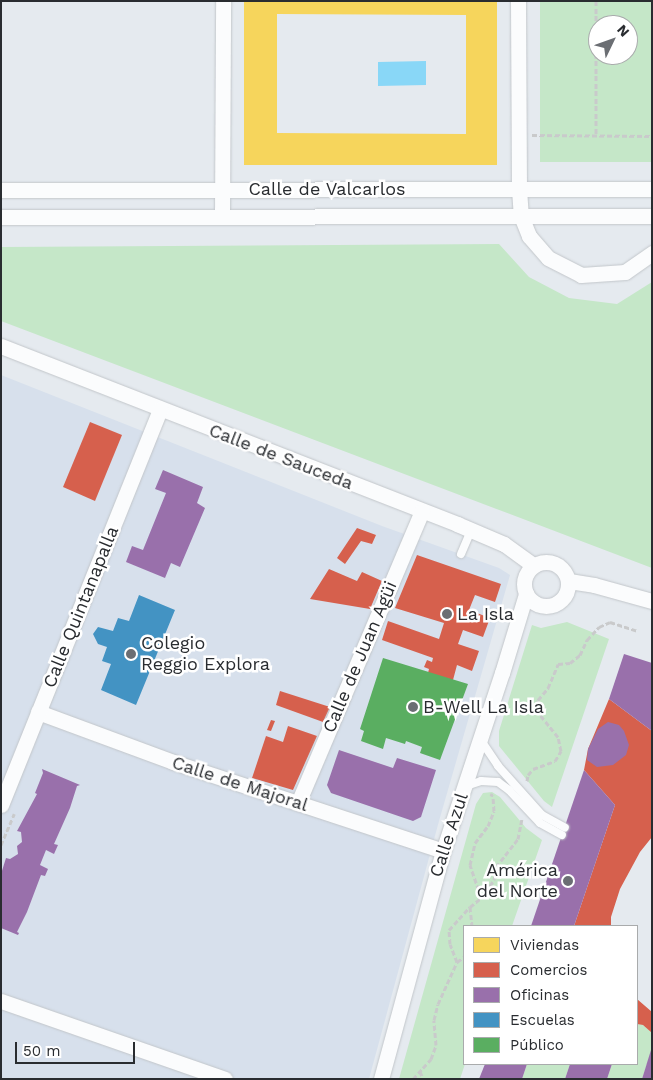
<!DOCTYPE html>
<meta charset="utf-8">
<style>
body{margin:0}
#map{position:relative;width:653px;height:1080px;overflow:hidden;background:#e5eaef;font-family:"Work Sans",sans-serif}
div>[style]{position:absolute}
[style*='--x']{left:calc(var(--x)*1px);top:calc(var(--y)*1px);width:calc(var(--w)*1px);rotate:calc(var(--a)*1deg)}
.built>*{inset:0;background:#d7e0ec}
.green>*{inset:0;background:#c5e7c8}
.water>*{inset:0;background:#89d7f7}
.homes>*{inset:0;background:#f6d55c}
.shops>*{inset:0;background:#d6604d}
.offices>*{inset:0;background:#9970ab}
.schools>*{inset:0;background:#4393c3}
.public>*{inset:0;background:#5aae61}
.path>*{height:3px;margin-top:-1.5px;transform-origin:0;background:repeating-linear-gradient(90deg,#c9cacb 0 5px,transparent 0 7.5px)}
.roads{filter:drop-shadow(0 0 1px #c2c6ca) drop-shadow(0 0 1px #c2c6ca)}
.lane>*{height:8px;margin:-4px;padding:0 4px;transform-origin:4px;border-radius:4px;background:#fbfcfd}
.street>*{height:15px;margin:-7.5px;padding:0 7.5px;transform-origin:7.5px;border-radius:7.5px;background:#fbfcfd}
.street>.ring{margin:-7.5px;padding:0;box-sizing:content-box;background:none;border:15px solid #fbfcfd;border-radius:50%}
.dots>*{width:14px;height:14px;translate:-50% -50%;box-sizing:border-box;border:2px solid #fff;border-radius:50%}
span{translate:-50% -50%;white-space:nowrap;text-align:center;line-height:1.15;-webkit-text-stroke:5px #fff;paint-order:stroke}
.street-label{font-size:18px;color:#292c30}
.poi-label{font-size:18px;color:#292c30}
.left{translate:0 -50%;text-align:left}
.right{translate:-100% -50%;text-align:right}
.frame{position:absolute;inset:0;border:2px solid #292c30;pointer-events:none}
.legend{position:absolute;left:463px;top:925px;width:175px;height:140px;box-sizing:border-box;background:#fff;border:1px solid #a9abac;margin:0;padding:6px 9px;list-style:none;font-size:15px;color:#292c30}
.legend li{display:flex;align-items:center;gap:10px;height:25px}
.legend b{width:25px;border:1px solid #a9abac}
.north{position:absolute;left:588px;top:15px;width:50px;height:50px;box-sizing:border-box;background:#fff;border:1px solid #a9abac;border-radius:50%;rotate:48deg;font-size:14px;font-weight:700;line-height:20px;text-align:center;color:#292c30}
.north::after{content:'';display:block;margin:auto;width:18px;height:22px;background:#6b6e73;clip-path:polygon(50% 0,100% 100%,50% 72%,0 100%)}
.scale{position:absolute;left:15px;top:1042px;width:120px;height:22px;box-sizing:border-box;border:2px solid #292c30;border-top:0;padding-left:6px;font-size:15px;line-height:18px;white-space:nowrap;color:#292c30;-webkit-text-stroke:4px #fff;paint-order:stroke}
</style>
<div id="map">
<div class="built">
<div style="clip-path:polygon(1px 375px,382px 526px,499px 568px,510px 575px,439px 821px,369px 1079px,1px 1079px)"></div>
</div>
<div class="green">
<div style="clip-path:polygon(evenodd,540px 1px,652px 1px,652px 162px,540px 162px,540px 1px,598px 25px,628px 25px,628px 55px,598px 55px,598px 25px)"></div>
<div style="clip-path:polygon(499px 244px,529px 277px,569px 298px,617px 304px,652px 282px,652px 568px,1px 321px,1px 247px)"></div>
<div style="clip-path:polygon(567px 622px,609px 639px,552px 807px,544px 801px,499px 746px,499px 731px,532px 625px,541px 628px)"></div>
<div style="clip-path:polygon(492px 792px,500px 797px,526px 828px,542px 840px,512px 926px,464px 926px,465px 1064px,460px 1079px,399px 1079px,476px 804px,483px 793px)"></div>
<div style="clip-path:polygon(637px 1024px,643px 1025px,652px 1033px,652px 1049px,642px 1079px,607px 1079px,612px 1064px,637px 1064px)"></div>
<div style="clip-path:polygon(527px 1064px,570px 1064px,565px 1079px,522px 1079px)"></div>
</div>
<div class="water">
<div style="clip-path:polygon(426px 61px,426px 85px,378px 86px,378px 62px)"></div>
</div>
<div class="homes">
<div style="clip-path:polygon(evenodd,244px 1px,497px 1px,497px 165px,244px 165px,244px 1px,277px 14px,466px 15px,466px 134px,277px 133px,277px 14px)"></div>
</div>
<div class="shops">
<div style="clip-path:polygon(90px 422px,122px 435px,95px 501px,63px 487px)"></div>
<div style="clip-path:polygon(357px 528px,376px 535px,372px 544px,361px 541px,345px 564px,337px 558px)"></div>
<div style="clip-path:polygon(417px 555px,501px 584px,495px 602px,475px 595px,469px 610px,490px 618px,483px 637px,463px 630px,458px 644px,479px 651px,472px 671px,457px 665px,453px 680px,428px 673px,429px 669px,424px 667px,427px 660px,432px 662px,433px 658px,382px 640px,388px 621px,439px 639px,444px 623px,395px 608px)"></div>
<div style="clip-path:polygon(329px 569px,357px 581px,362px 572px,382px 581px,370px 609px,310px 599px)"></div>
<div style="clip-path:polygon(280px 691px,330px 707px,323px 722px,276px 705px)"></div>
<div style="clip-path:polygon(609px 699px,652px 731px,652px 837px,640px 852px,620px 889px,611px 917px,611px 926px,574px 926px,615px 805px,584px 770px,588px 749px)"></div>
<div style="clip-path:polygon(271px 720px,275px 721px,271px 731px,267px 730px)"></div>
<div style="clip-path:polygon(288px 726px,317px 736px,293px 790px,252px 778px,266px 736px,283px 742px)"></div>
<div style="clip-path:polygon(637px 999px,652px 1012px,652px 1033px,643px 1025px,637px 1024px)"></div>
</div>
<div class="offices">
<div style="clip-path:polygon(163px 470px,203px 487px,197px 503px,205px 508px,180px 567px,171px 563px,165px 578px,126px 562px,132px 546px,143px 550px,166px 493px,155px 489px)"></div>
<div style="clip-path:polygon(624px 654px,652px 663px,652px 731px,609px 699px)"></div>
<div style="clip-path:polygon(608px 722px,619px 725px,624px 731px,629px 745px,626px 755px,613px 765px,597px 767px,587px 760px,588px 749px,598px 729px)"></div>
<div style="clip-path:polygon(339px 750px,393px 768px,397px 758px,436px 770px,421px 817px,413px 821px,331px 793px,327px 785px)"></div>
<div style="clip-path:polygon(42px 769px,80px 785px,77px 786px,70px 808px,54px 844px,58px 845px,54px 854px,46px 850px,40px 865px,48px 869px,45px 876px,41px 875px,27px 912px,17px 932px,19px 933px,18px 935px,1px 928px,1px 874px,6px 858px,10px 859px,18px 854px,17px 846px,22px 842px,21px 832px,17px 831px,37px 794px,35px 793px,43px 773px)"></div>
<div style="clip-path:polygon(584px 770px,615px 805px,574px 926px,531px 926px)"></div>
<div style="clip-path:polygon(651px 1050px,652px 1079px,642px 1079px)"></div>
<div style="clip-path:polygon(485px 1064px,527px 1064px,522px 1079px,479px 1079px)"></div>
<div style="clip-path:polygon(570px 1064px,612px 1064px,607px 1079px,565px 1079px)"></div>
</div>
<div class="schools">
<div style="clip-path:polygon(139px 595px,175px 610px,136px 705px,101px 690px,111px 664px,102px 661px,107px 647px,98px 644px,93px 634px,98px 627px,113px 631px,118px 618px,129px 621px)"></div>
</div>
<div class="public">
<div style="clip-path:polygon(383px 658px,468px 684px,440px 760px,420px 753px,422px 747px,406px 741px,405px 744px,386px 738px,383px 749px,361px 741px,364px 731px,360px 729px)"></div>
</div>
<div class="path">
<div style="--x:596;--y:1;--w:134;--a:90"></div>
<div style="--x:532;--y:135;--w:120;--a:0.5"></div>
<div style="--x:527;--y:781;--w:6;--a:-81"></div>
<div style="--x:528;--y:775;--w:8;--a:-50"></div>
<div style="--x:533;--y:769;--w:23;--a:-20"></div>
<div style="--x:555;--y:761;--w:12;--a:-59"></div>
<div style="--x:561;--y:751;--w:14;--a:-102"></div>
<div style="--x:558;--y:737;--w:35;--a:-129"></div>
<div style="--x:536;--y:710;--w:10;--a:-79"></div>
<div style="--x:538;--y:700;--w:16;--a:-50"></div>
<div style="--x:548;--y:688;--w:26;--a:-67"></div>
<div style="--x:558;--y:664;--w:12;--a:-5"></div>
<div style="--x:570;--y:663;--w:13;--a:-39"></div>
<div style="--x:580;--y:655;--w:17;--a:-65"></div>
<div style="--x:587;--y:640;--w:18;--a:-47"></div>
<div style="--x:599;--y:627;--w:12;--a:-24"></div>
<div style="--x:610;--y:622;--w:28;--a:18"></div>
<div style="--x:1;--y:845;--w:34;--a:-67"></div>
<div style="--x:481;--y:897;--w:34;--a:-109"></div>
<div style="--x:470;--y:865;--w:23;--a:-77"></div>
<div style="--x:475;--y:843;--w:21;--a:-53"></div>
<div style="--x:488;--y:826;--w:16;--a:-68"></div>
<div style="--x:494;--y:811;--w:16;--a:-94"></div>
<div style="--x:493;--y:795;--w:3;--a:-162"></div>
<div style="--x:470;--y:907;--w:19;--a:84"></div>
<div style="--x:457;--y:962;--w:9;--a:-36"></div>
<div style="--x:420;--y:1071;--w:9;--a:69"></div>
<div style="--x:413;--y:1079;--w:27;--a:-48"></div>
<div style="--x:431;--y:1059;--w:15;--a:-70"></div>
<div style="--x:436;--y:1045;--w:25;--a:-95"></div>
<div style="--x:434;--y:1020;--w:16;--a:-76"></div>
<div style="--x:438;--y:1004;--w:46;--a:-65.7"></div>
<div style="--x:457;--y:962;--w:19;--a:-111"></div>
<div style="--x:450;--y:944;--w:14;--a:-94"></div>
<div style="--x:449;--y:930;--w:31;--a:-48"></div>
<div style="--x:470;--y:907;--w:14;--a:-39"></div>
<div style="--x:481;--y:898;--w:22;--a:-54"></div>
<div style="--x:494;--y:880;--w:13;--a:-81"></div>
<div style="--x:496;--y:867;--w:36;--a:-52"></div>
<div style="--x:518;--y:839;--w:20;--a:-79"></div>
</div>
<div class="roads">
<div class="lane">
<div style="--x:461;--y:554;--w:26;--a:-67"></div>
<div style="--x:480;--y:739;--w:32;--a:56"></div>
<div style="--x:498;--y:766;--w:66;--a:48.1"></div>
<div style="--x:542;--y:815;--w:26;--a:29"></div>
<div style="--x:466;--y:786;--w:16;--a:-18"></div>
<div style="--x:481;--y:781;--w:17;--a:3"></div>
<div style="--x:498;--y:782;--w:14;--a:36"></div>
<div style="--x:509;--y:790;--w:45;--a:46.8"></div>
<div style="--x:540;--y:823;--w:25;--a:29"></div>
</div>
<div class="street">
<div style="--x:518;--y:1;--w:188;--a:89.7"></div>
<div style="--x:519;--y:189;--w:27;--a:86"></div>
<div style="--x:521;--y:216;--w:22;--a:68"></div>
<div style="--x:529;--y:236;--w:29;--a:49"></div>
<div style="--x:548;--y:258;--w:37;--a:27"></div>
<div style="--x:581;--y:275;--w:44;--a:-3.9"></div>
<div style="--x:625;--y:272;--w:33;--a:-35"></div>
<div style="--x:1;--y:190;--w:651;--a:-0.09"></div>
<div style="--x:222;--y:216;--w:215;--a:-89.7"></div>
<div style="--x:1;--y:217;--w:651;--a:-0.09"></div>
<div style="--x:1;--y:346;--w:490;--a:21.3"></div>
<div style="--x:457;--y:524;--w:51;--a:23.1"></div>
<div style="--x:504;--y:544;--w:36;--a:36"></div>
<div class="ring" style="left:524px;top:562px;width:29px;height:29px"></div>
<div style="--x:569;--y:581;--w:25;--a:9"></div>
<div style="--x:594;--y:585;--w:60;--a:15.4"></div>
<div style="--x:38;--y:712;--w:144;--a:20.3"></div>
<div style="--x:173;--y:762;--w:284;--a:18.2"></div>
<div style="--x:298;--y:803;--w:317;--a:-67"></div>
<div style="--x:1;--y:805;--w:427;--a:-68.1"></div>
<div style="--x:1;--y:1001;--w:237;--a:19.2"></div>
<div style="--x:381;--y:1079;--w:236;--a:-74.8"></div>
<div style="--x:443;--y:851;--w:188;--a:-71.7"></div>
<div style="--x:502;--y:673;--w:83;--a:-73.1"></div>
</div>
</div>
<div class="dots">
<div style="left:447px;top:614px;background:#6b6e73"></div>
<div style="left:131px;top:654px;background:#6b6e73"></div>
<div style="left:413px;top:707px;background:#6b6e73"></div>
<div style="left:568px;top:881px;background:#6b6e73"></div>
</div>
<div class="street-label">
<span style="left:327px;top:189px">Calle de Valcarlos</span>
<span style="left:281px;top:457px;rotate:21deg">Calle de Sauceda</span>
<span style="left:81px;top:607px;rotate:-68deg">Calle Quintanapalla</span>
<span style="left:360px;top:657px;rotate:-67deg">Calle de Juan Agüi</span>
<span style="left:240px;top:784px;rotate:18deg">Calle de Majoral</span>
<span style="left:449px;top:835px;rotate:-72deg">Calle Azul</span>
</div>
<div class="poi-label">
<span class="left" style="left:457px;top:614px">La Isla</span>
<span class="left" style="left:141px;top:654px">Colegio<br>Reggio Explora</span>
<span class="left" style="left:423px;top:707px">B-Well La Isla</span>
<span class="right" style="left:558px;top:881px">América<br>del Norte</span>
</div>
<div class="frame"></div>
<ul class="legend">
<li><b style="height:14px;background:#f6d55c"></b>Viviendas</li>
<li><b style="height:14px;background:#d6604d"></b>Comercios</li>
<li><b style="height:14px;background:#9970ab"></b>Oficinas</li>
<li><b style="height:14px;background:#4393c3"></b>Escuelas</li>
<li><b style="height:14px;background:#5aae61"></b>Público</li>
</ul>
<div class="north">N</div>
<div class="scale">50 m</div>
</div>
